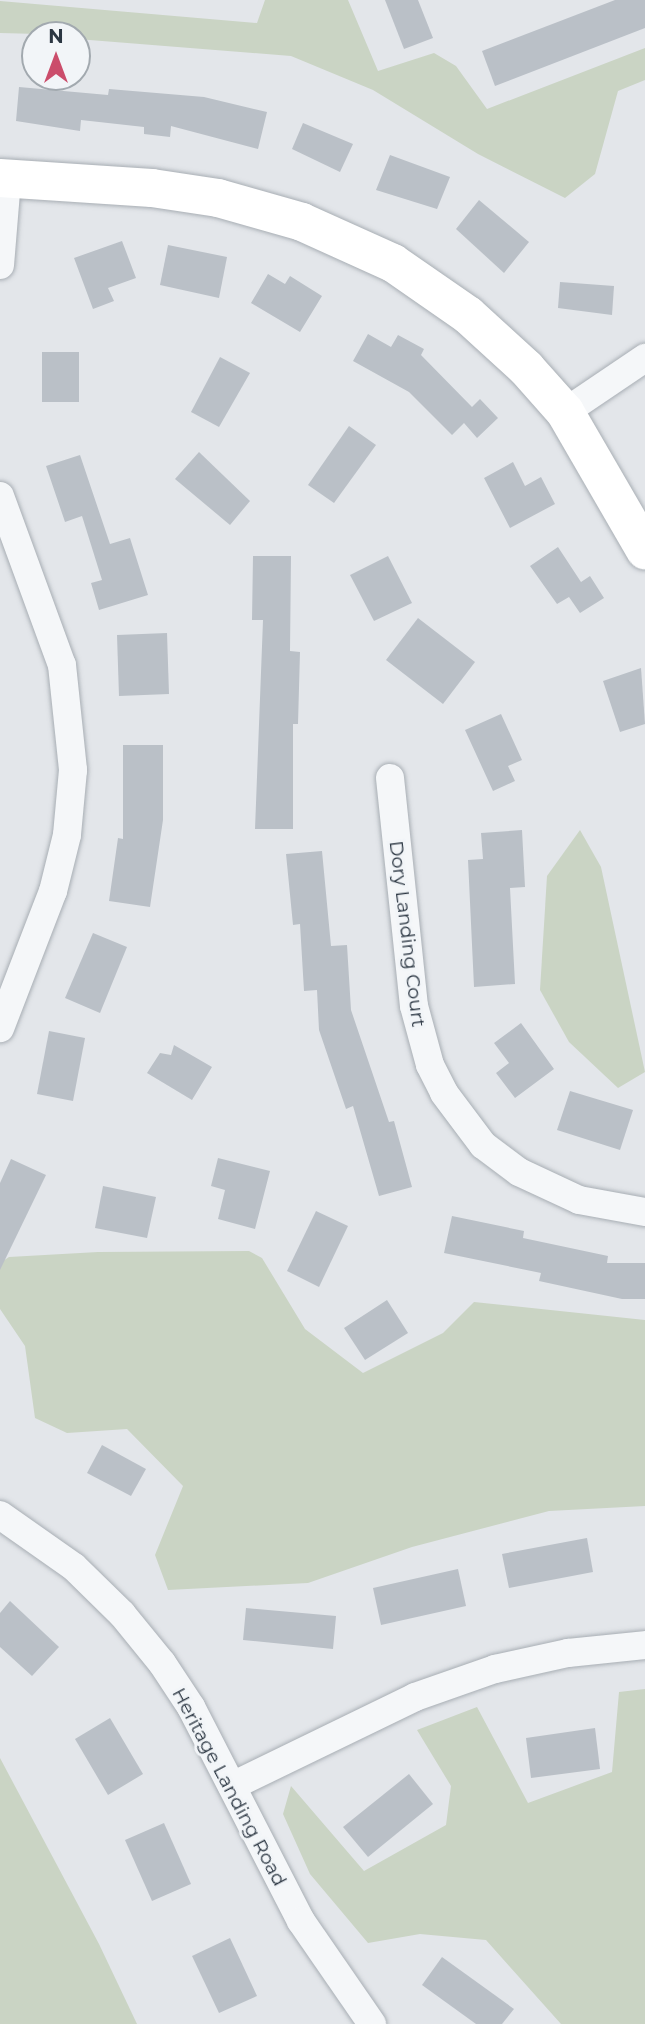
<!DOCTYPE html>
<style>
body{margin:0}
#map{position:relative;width:645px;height:2024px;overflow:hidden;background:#e3e6ea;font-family:Montserrat,sans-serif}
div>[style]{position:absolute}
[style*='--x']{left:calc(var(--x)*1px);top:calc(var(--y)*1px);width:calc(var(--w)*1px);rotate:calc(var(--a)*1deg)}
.green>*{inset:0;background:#cad4c4}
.building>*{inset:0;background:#bac0c7}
.roads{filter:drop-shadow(0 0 2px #a8aeb4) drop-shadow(0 0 2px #a8aeb4)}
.street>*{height:28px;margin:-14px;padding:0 14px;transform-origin:14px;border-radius:14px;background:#f5f7f9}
.secondary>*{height:38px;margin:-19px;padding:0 19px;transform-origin:19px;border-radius:19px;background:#fff}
span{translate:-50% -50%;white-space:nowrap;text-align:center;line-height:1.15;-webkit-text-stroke:6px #f2f5f8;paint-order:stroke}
.street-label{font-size:19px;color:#2b3642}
.north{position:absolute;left:21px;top:21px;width:70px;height:70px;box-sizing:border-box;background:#f2f5f8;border:2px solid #a2a9af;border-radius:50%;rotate:0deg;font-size:19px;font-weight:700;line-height:28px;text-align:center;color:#2b3642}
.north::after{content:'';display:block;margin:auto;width:24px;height:32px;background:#cb4d6b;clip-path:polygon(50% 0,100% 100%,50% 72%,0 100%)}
</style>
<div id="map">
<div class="green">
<div style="clip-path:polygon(265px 0,348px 0,378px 71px,434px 53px,456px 66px,487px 109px,645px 48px,645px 80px,618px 91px,595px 174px,565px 198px,478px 154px,373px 90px,291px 56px,77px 39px,77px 35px,0 33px,0 1px,257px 23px)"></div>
<div style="clip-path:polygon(580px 830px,601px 867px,645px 1072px,618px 1088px,569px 1042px,540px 990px,547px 876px)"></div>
<div style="clip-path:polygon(249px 1251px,262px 1258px,305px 1329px,363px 1373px,443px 1333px,474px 1302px,645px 1320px,645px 1506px,549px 1511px,412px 1547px,308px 1583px,168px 1590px,155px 1555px,183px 1486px,127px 1429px,67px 1433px,35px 1418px,25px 1346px,0 1309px,0 1263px,9px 1257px,98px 1252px)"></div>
<div style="clip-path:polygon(645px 1689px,645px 2024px,561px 2024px,486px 1940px,420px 1934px,368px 1943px,310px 1874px,283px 1814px,291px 1786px,364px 1871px,446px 1825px,451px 1786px,417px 1730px,477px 1707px,528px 1803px,612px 1772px,619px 1692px)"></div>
<div style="clip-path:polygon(0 1758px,99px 1944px,137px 2024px,0 2024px)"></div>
</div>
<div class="building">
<div style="clip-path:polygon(385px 0,418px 0,433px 38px,404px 49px)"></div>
<div style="clip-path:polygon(615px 0,645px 0,645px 28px,495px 86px,482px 51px)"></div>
<div style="clip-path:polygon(19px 87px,108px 95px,109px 89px,204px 97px,267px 112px,258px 149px,171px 126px,170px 137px,144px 134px,144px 127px,81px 120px,80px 131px,16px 121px)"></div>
<div style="clip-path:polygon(303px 123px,353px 144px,340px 172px,292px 149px)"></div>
<div style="clip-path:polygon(390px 155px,450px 177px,437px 209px,376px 190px)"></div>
<div style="clip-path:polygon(479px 200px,529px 242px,504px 273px,456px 229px)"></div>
<div style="clip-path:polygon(122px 241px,136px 278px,108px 288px,114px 301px,93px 309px,74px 258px)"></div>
<div style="clip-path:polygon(168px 245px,227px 257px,219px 298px,160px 285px)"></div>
<div style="clip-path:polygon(268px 274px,285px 284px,290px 276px,322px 296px,300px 332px,251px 303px)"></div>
<div style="clip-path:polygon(560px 282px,614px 286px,612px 315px,558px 308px)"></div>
<div style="clip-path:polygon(368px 334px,391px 347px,398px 335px,424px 349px,421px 355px,472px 407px,480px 399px,498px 418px,477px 438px,464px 423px,452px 435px,409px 392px,353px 361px)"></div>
<div style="clip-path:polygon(42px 352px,79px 352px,79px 402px,42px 402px)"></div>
<div style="clip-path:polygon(220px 357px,250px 373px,219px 427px,191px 412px)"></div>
<div style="clip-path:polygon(349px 426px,376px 445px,334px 503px,308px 485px)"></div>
<div style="clip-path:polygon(199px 452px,250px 501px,230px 525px,175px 479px)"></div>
<div style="clip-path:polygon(80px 455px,110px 544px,130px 538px,148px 595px,99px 610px,91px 583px,102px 580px,82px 516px,65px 522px,46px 466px)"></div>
<div style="clip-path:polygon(513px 462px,525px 486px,541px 477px,555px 504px,510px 528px,484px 478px)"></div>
<div style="clip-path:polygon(558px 547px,581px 582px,590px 576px,604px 598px,580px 613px,569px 597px,557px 604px,530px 566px)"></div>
<div style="clip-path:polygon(253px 556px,291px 556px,290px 651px,300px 652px,298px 724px,293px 724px,293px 829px,255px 829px,263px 620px,252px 620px)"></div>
<div style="clip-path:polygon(388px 556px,412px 603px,374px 621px,350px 575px)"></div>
<div style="clip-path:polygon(418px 618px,475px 662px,443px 704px,386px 660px)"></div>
<div style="clip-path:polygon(167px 633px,169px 694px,119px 696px,117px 635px)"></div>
<div style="clip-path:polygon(641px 668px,645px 724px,620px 732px,603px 681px)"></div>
<div style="clip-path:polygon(501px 714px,522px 760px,508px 766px,515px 781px,493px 791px,465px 730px)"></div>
<div style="clip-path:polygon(123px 745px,163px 745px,163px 820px,150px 907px,109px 901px,118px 838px,123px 839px)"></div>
<div style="clip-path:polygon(522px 830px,525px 887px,510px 888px,515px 984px,474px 987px,468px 860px,483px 859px,481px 833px)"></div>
<div style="clip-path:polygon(322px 851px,331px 946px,347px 945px,351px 1010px,389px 1122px,394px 1121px,412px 1187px,379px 1196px,353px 1106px,346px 1109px,319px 1030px,317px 990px,304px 991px,300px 924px,293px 925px,286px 854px)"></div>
<div style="clip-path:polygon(93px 933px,127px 947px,100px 1013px,65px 998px)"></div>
<div style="clip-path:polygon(521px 1023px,554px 1069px,515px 1098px,496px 1073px,509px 1063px,494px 1043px)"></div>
<div style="clip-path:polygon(49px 1031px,85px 1038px,73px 1101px,37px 1094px)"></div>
<div style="clip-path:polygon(174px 1045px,212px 1067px,192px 1100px,147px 1073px,160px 1053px,171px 1055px)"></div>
<div style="clip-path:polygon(570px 1091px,633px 1110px,620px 1150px,557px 1130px)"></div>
<div style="clip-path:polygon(218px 1158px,270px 1171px,255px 1229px,218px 1219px,225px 1190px,211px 1186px)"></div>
<div style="clip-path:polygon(11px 1159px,46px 1175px,0 1270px,0 1183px)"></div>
<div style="clip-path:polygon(103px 1186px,156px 1197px,147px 1238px,95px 1228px)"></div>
<div style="clip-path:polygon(316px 1211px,348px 1226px,319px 1287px,287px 1271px)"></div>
<div style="clip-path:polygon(452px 1216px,524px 1231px,523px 1238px,608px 1256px,607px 1263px,645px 1263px,645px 1299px,622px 1299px,539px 1281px,541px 1273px,444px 1253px)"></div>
<div style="clip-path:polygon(387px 1300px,408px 1333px,365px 1360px,344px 1328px)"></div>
<div style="clip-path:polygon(102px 1445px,146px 1469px,131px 1496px,87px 1473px)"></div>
<div style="clip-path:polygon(587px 1538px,593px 1572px,509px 1588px,502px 1554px)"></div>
<div style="clip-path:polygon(458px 1569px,466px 1606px,381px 1625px,373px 1588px)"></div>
<div style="clip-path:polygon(10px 1601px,59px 1647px,32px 1676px,0 1647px,0 1613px)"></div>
<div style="clip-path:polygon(246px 1608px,336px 1616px,333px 1649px,243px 1640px)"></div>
<div style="clip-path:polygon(110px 1718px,143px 1774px,108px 1795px,75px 1739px)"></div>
<div style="clip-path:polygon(595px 1728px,600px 1769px,531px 1778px,526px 1738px)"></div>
<div style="clip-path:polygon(409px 1774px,433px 1804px,368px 1857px,343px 1827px)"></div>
<div style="clip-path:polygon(164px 1823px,191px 1884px,152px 1901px,125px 1840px)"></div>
<div style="clip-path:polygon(230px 1938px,257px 1996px,219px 2013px,192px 1956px)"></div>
<div style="clip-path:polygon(442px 1957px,514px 2009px,502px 2024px,476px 2024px,422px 1985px)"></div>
</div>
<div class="roads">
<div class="street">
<div style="--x:0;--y:265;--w:86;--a:-85.3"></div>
<div style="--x:565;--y:412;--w:97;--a:-34"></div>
<div style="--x:0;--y:496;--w:180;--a:69.9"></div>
<div style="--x:62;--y:665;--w:106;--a:84"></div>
<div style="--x:73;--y:770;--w:65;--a:95.3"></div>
<div style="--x:67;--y:835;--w:58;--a:104"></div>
<div style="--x:53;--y:891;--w:147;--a:111.1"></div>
<div style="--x:390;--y:778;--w:229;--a:84"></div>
<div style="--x:414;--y:1006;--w:61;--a:74.8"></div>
<div style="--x:430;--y:1065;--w:31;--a:63"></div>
<div style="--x:444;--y:1093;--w:65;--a:53.1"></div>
<div style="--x:483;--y:1145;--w:45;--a:36.9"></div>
<div style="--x:519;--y:1172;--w:66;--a:25"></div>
<div style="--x:579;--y:1200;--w:67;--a:10.3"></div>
<div style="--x:0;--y:1515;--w:90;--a:35.1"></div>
<div style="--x:74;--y:1567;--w:67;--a:44.4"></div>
<div style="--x:122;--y:1614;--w:63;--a:50.8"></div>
<div style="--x:162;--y:1663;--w:53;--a:56.6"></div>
<div style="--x:191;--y:1707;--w:241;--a:62.8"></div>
<div style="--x:301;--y:1921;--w:125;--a:55.4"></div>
<div style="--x:232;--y:1786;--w:203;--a:-25.9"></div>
<div style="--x:415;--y:1697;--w:85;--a:-19.3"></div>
<div style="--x:495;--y:1669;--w:75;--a:-12.4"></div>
<div style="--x:568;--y:1653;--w:77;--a:-5.9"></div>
</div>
<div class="secondary">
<div style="--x:0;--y:178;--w:152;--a:3.8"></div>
<div style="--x:152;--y:188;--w:67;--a:8.6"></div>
<div style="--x:218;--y:198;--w:87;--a:15.9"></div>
<div style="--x:302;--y:222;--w:100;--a:24.3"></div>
<div style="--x:393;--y:263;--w:91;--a:34.7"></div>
<div style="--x:468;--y:315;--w:79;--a:42.4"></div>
<div style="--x:526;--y:368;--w:59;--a:48.4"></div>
<div style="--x:565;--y:412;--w:160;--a:59.9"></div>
</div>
</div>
<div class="street-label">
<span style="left:407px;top:934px;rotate:83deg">Dory Landing Court</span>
<span style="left:229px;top:1787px;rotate:62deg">Heritage Landing Road</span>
</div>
<div class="north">N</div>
</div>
